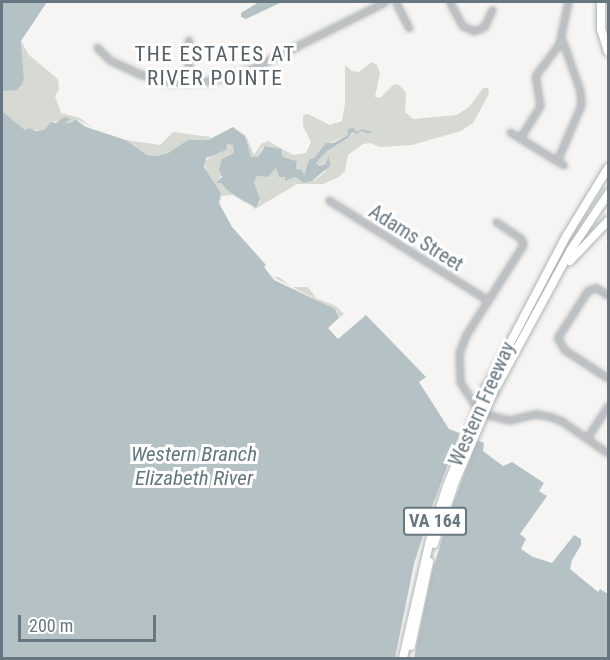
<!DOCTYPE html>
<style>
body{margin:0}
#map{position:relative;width:610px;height:660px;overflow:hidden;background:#f6f5f3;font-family:"Roboto Condensed",sans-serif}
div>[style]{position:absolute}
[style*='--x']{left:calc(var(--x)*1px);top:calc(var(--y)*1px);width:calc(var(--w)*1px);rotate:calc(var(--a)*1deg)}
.green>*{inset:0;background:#d6dad2}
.water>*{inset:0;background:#b5c2c5}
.pier>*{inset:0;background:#f6f5f3}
.roads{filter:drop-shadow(0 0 2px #b0b4b7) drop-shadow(0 0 2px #b0b4b7)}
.minor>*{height:4.5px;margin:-2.25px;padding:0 2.25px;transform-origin:2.25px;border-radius:2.25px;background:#bdc1c4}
.motorway>*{height:8px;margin:-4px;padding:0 4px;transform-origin:4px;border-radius:4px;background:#fff}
.bridges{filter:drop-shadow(0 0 2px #b0b4b7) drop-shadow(0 0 2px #b0b4b7)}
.motorway-bridge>*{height:8px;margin:-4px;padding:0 4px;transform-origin:4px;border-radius:4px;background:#fff}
span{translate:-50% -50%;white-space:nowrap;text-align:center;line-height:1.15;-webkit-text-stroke:6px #fff;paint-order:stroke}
.shield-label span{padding:2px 4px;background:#fff;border:2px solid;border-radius:4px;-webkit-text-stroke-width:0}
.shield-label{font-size:18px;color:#677781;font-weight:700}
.street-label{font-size:20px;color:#677781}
.neighbourhood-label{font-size:21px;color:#556067;letter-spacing:1.5px}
.water-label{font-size:21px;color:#63787e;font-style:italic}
.frame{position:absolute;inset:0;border:3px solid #677781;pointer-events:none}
.scale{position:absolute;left:18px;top:615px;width:138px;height:27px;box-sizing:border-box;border:3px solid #677781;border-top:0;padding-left:8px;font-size:18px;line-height:21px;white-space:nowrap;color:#677781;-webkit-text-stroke:4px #fff;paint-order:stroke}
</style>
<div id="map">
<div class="green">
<div style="clip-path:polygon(21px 41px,29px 55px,58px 79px,59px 90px,55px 96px,61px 113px,80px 118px,93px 128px,76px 119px,74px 122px,64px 123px,71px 119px,51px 122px,44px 130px,25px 130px,2px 111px,2px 91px,20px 88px,24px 79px)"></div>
<div style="clip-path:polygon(372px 62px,377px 65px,380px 73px,375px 97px,380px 98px,393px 85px,398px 84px,406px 92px,405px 112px,413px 119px,457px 115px,470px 106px,483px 88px,488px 88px,489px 94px,473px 123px,461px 131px,412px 145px,380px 147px,370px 143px,363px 144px,348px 155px,345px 171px,339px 177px,323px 184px,297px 184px,255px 209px,233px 195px,222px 196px,220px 201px,221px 193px,207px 172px,204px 162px,227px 144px,233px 145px,234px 153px,217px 183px,221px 183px,228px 191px,236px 194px,253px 208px,260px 202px,254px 182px,257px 176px,268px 177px,276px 168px,279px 177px,295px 176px,304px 183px,315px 180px,325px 172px,327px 162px,319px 166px,316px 163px,327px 151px,348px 138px,352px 132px,354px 134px,362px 131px,368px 134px,372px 133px,362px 129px,356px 132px,348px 129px,348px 135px,327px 144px,322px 149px,309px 163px,304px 176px,296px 169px,297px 161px,283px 157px,282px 152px,269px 146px,262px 148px,258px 157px,251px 157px,245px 143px,246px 137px,238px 129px,246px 136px,254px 155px,261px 144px,268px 141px,293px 155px,306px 153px,311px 142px,303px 126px,303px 115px,308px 114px,330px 125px,342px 121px,345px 103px,345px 65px,352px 71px,359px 72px)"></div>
<div style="clip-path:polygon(173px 132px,211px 137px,208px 140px,190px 140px,168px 153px,156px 156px,147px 155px,126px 140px,160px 145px)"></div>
<div style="clip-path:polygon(273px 277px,279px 277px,292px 287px,308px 287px,316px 298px,336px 306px,344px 314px,339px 318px,336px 310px)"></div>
</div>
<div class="water">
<div style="clip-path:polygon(2px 2px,47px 2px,21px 41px,24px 79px,21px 86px,17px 90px,4px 91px,2px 91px)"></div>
<div style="clip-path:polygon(259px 2px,282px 2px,246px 19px,241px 17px,241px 13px)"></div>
<div style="clip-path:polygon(2px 111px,25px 130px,30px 128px,35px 131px,44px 130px,51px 122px,56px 123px,64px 117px,71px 119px,65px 123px,73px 122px,75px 119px,86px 127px,126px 140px,147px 155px,156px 156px,168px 153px,188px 140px,208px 140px,233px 127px,245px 136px,251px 157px,258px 157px,265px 146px,281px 149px,283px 157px,297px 161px,296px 169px,302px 170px,304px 176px,309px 160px,314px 158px,326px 143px,333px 143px,348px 135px,348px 129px,354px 128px,356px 132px,362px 129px,373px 132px,368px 134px,362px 131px,356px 134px,352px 132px,348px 138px,327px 151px,316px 163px,319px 166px,325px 164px,329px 156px,330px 166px,312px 181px,304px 183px,295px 177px,285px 181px,285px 177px,279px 177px,276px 168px,268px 177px,257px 176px,254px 182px,260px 199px,256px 208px,228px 191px,221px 183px,216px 183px,222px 177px,219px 169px,222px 159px,234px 153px,233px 145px,227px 144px,226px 150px,206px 158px,204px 167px,221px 193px,219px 203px,232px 227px,266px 265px,264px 267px,274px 280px,335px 309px,339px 318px,328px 328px,338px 339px,366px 315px,426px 377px,419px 382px,449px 429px,484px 443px,483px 451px,503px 466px,512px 462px,544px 483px,539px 491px,547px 496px,520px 534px,526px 539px,521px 549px,533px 557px,552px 563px,574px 535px,581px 539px,581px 545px,572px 560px,570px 569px,598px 592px,600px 589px,608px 594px,608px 658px,2px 658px)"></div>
</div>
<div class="pier">
<div style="clip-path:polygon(461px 430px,479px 436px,452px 507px,433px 569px,414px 658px,395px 658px,414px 564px,433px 504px)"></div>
</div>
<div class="roads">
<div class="minor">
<div style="--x:396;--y:2;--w:29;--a:63"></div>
<div style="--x:450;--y:2;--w:27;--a:62"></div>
<div style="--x:463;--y:26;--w:12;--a:24"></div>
<div style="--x:474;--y:31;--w:11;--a:-22"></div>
<div style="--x:484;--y:27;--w:19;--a:-65"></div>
<div style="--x:189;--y:40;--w:43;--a:90"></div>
<div style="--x:97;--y:47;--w:18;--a:45"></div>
<div style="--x:110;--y:60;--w:33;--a:25"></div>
<div style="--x:140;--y:74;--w:34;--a:14"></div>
<div style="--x:173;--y:82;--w:31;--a:0"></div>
<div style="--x:204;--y:82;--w:47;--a:-14.9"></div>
<div style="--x:249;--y:70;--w:152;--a:-26.6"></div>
<div style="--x:510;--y:132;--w:63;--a:31.4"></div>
<div style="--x:520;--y:138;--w:38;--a:-58"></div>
<div style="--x:540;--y:106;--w:30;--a:-99"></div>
<div style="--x:535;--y:76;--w:40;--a:-53"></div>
<div style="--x:559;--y:44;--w:43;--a:-77.9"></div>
<div style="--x:557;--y:161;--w:61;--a:-66.8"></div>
<div style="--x:581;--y:105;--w:14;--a:-94"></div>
<div style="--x:580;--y:91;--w:54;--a:-109.4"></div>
<div style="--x:329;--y:200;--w:188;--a:32.2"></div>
<div style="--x:608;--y:296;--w:14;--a:-146"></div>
<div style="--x:596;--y:288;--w:9;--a:159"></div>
<div style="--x:588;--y:291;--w:56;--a:122.6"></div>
<div style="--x:558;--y:338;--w:14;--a:60"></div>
<div style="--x:565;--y:350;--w:51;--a:33.1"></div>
<div style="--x:478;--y:410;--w:33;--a:-123"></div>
<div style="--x:460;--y:382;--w:29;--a:-92"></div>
<div style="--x:459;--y:353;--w:19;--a:-69"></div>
<div style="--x:466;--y:335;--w:107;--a:-57.7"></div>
<div style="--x:523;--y:245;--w:6;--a:-108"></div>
<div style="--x:521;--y:239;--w:30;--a:-146"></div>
<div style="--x:485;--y:414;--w:25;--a:14"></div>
<div style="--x:509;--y:420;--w:28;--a:-13"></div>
<div style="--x:536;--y:414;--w:13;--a:9"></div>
<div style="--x:549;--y:416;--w:14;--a:21"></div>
<div style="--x:562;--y:421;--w:56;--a:34.8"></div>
<div style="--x:587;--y:438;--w:38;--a:-57"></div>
</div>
<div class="motorway">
<div style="--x:601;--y:2;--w:27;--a:90"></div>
<div style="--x:601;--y:29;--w:24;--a:73"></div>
<div style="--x:570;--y:261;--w:55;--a:-46.5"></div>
<div style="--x:486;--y:389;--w:174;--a:-62.3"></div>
<div style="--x:567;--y:235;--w:79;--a:-58.5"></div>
<div style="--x:493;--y:393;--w:162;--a:-61.5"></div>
<div style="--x:570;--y:251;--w:69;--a:-56.3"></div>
</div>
</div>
<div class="bridges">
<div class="motorway-bridge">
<div style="--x:434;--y:544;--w:65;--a:-71.3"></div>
<div style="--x:455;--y:482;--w:97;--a:-66.9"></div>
<div style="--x:411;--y:646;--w:86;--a:-77.9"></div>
<div style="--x:403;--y:658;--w:130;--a:-77.1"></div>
<div style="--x:432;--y:531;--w:47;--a:-71.6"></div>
<div style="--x:447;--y:486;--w:105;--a:-68.1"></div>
</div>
</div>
<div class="shield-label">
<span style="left:435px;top:521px">VA 164</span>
</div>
<div class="street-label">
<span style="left:416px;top:238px;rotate:32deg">Adams Street</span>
<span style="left:482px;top:404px;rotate:-66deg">Western Freeway</span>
</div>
<div class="neighbourhood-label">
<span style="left:215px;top:66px">THE ESTATES AT<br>RIVER POINTE</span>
</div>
<div class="water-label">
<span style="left:194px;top:466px">Western Branch<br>Elizabeth River</span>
</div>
<div class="frame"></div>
<div class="scale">200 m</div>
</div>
